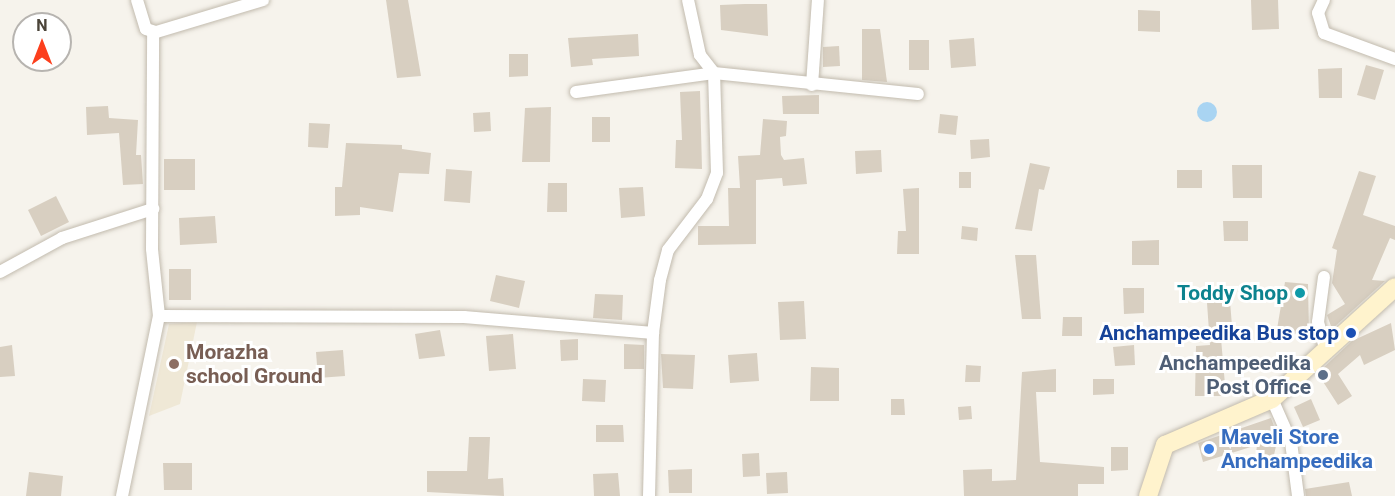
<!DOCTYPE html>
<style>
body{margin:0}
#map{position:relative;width:1395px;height:496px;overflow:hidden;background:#f6f3ec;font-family:Roboto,sans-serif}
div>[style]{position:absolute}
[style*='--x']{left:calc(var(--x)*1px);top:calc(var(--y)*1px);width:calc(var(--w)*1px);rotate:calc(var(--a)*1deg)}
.education>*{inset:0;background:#efe8d6}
.water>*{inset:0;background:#a9d4f2}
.round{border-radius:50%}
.building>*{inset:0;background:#d8cfc1}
.roads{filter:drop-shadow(0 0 2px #c2bbae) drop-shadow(0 0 2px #c2bbae)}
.minor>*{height:12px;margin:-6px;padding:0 6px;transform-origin:6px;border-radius:6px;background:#fff}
.secondary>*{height:18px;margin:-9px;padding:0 9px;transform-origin:9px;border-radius:9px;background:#fff3cd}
.dots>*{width:16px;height:16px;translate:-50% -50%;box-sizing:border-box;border:3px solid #fff;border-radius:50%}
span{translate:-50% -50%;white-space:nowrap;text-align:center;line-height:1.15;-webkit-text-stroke:6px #fff;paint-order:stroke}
.culture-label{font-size:21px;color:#0d838f;font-weight:700}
.right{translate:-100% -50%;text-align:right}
.transit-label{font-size:21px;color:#164399;font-weight:700}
.education-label{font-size:21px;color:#785e54;font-weight:700}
.left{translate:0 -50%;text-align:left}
.service-label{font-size:21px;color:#4e5e75;font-weight:700}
.shop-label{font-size:21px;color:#366cbe;font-weight:700}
.north{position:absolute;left:12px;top:12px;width:60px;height:60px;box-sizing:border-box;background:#fff;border:2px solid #b7b4b0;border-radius:50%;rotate:0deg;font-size:16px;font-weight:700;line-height:24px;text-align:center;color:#4b4439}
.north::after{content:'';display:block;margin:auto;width:21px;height:27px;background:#fc3f1d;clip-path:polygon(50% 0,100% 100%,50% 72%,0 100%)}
</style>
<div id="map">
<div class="education">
<div style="clip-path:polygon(197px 322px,180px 404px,149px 416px,169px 324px)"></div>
</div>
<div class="water">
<div class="round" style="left:1197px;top:102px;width:20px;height:20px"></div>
</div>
<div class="building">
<div style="clip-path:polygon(386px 0,408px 0,421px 76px,397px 78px)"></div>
<div style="clip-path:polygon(1251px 0,1278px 0,1279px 29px,1252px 30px)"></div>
<div style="clip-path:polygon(745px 4px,767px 4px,768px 36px,721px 30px,720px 5px)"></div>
<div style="clip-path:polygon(1138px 10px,1160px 11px,1160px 32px,1138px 31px)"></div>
<div style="clip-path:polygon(862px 29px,880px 29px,887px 82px,862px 80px)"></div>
<div style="clip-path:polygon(638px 34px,639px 56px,592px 59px,593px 65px,571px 67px,568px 38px)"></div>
<div style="clip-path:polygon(974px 38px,976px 66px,951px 68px,949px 40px)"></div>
<div style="clip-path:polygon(909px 40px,929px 40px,929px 70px,909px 70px)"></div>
<div style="clip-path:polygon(839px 46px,840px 66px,823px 67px,823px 47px)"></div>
<div style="clip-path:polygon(509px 54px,528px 54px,528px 76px,509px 77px)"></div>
<div style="clip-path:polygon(1366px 65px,1384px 70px,1375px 100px,1357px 95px)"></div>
<div style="clip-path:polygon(1342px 68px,1342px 98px,1319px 98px,1318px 69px)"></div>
<div style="clip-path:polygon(700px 91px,702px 169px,675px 168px,676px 140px,682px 140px,680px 92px)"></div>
<div style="clip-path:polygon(819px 95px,819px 114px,783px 114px,782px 96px)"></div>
<div style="clip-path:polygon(108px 106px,109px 118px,138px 120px,136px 155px,141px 155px,143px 184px,123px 185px,119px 133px,87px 135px,86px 107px)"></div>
<div style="clip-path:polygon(551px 107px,550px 162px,522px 162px,525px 108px)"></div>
<div style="clip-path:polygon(490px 112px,491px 131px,474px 132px,473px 113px)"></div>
<div style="clip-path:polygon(940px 114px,958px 116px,956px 135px,938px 133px)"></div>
<div style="clip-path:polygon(592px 117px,610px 117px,610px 142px,592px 142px)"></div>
<div style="clip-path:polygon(763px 119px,787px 121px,786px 136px,780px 137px,781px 155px,784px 160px,804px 158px,807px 184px,783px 186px,782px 178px,756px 180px,756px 244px,698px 245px,698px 226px,729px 226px,728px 188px,740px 188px,738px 156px,760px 155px)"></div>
<div style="clip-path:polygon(309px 123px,330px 124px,328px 148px,308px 147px)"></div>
<div style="clip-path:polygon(989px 139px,990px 157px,971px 159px,970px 140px)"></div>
<div style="clip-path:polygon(346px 143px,402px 145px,402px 149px,431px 153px,429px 174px,399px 173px,393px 212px,360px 207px,360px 215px,335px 216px,335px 187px,342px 187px)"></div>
<div style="clip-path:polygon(881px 150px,882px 172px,856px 174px,855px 151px)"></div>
<div style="clip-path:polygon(164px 159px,195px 159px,195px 190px,164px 190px)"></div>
<div style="clip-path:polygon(1030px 163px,1050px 167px,1044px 190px,1039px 189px,1032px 231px,1015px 229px)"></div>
<div style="clip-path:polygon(1232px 165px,1262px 165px,1262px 198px,1233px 198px)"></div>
<div style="clip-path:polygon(446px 169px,472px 171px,470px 203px,444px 201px)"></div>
<div style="clip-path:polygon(1177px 170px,1202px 170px,1202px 188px,1177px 188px)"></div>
<div style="clip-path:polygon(1359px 171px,1376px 176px,1363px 215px,1395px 226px,1395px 240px,1390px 238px,1372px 280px,1385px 281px,1332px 329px,1327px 315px,1345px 304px,1332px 283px,1337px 250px,1332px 248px)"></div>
<div style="clip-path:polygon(959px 172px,971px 172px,971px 188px,959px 188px)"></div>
<div style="clip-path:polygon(548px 183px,567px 183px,567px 212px,547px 212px)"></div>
<div style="clip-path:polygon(643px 187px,645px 216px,621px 218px,619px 188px)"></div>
<div style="clip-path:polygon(919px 188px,919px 254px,897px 254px,898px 231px,906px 231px,903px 189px)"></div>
<div style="clip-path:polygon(56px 196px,69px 222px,41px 236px,28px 210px)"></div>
<div style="clip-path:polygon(215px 216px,217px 243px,180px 245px,179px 218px)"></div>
<div style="clip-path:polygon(1223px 221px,1248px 221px,1248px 241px,1224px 241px)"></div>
<div style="clip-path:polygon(962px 226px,978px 228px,977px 241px,961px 239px)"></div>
<div style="clip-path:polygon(1159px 240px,1159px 265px,1132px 265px,1132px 241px)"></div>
<div style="clip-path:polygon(1015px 255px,1036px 255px,1041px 319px,1022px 319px)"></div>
<div style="clip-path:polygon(169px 269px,191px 269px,191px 300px,169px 300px)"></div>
<div style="clip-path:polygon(496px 275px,525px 281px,519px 308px,490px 301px)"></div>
<div style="clip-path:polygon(1285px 282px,1308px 284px,1309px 334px,1276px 335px)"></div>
<div style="clip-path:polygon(1123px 288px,1144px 288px,1144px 313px,1124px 314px)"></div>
<div style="clip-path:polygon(595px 294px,623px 295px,622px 320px,593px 318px)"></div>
<div style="clip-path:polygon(804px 301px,806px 339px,780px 340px,778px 302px)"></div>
<div style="clip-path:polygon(1230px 301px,1232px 326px,1220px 327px,1226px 396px,1195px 396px,1196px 346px,1210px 345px,1207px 303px)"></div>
<div style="clip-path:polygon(1063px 317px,1082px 317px,1082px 336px,1062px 336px)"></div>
<div style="clip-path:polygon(1391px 323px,1395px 350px,1364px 365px,1360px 355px,1338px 374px,1352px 396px,1338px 405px,1320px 377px,1325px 374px,1321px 370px,1352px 341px)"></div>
<div style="clip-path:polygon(440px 330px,445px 356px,419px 359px,415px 334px)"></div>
<div style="clip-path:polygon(513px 334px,516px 369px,489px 371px,486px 336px)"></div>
<div style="clip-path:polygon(578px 339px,578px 360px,561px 361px,560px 340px)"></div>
<div style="clip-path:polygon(624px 344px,644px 345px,644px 369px,624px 369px)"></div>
<div style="clip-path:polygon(12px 345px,15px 376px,0 377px,0 347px)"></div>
<div style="clip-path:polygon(1134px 345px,1135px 365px,1115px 366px,1113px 347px)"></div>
<div style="clip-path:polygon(343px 350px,345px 376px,318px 378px,316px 352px)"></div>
<div style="clip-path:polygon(757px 353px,759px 381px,730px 383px,728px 355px)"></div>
<div style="clip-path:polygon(661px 354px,695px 355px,693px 389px,663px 388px)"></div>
<div style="clip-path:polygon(966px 365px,981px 366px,980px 382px,965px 382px)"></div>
<div style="clip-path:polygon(811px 367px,839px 368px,839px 401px,810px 401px)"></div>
<div style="clip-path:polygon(1056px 369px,1056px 392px,1036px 392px,1040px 462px,1104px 467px,1104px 484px,1078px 484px,1078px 496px,964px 496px,963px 470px,992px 469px,992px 481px,1016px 480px,1022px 372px)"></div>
<div style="clip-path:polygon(583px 379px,606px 380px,605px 402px,582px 401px)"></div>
<div style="clip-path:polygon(1093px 379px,1114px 379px,1114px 394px,1093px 395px)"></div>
<div style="clip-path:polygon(891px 399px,904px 399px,905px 415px,891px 415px)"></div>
<div style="clip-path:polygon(1311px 399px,1320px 420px,1303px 427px,1294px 407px)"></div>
<div style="clip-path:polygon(971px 406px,972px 419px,959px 420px,958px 407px)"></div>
<div style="clip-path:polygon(1271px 418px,1278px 437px,1272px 464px,1255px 463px,1257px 445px,1203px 462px,1198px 443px)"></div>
<div style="clip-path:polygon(596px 425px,623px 425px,624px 442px,596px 442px)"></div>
<div style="clip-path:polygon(469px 437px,490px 437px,488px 479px,503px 478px,504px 496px,427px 492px,427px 471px,467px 471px)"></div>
<div style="clip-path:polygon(1111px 447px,1128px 447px,1128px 470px,1111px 471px)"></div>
<div style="clip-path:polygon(759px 453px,760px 476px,743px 477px,742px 454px)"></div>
<div style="clip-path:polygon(163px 463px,192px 463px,192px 490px,164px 490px)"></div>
<div style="clip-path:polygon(692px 469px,692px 493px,669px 493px,668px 470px)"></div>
<div style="clip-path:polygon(29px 472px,63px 476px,61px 496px,26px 496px)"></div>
<div style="clip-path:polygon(787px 472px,788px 493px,767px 494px,766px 473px)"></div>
<div style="clip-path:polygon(618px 473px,620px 496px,594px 496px,593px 474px)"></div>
<div style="clip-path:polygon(1349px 482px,1352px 496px,1306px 496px,1305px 489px)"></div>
</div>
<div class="roads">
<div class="minor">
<div style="--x:137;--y:0;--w:30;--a:73"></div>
<div style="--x:146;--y:29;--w:9;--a:18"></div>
<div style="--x:1324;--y:0;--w:14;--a:115"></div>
<div style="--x:1318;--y:13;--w:21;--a:73"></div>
<div style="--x:1324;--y:33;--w:76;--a:20.1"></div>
<div style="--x:812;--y:85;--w:85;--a:-86"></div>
<div style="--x:576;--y:92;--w:139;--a:-7.8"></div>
<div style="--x:714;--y:73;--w:205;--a:5.9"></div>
<div style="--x:0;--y:272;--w:71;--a:-28.7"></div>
<div style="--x:62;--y:238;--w:96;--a:-17.7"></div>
<div style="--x:1324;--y:277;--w:45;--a:97.6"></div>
<div style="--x:1318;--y:322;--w:27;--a:75"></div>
<div style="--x:159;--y:316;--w:305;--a:0.2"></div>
<div style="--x:464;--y:317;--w:190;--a:4.8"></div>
<div style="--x:1272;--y:399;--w:47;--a:66.2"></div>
<div style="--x:1291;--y:442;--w:54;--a:82.6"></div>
<div style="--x:122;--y:496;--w:184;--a:-78.4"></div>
<div style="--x:159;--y:316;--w:67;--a:-96"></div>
<div style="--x:152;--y:249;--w:216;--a:-89.7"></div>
<div style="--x:153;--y:33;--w:115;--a:-16.7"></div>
<div style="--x:649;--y:496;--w:163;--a:-88.6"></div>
<div style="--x:653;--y:333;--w:53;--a:-82.5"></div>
<div style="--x:660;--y:280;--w:31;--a:-75"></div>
<div style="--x:668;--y:250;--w:64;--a:-52.6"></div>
<div style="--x:707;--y:199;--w:28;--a:-69"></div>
<div style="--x:717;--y:173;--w:100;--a:-91.7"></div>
<div style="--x:714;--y:73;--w:23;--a:-128"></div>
<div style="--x:700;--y:55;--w:56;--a:-102.3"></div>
</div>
<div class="secondary">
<div style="--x:1148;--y:496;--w:54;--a:-71.6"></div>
<div style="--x:1165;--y:445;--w:116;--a:-23.3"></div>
<div style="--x:1272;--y:399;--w:166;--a:-42.3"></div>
</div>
</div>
<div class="dots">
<div style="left:1300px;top:293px;background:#0f9aa8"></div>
<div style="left:1351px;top:333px;background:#1a4fb4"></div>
<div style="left:174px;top:364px;background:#8d6e63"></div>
<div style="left:1323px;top:375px;background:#5c6f8a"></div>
<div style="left:1209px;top:449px;background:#3f7fe0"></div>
</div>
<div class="culture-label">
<span class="right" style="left:1288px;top:293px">Toddy Shop</span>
</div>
<div class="transit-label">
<span class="right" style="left:1339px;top:333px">Anchampeedika Bus stop</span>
</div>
<div class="education-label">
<span class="left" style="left:186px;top:364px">Morazha<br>school Ground</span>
</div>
<div class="service-label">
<span class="right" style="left:1311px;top:375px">Anchampeedika<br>Post Office</span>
</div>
<div class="shop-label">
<span class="left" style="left:1221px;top:449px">Maveli Store<br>Anchampeedika</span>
</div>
<div class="north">N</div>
</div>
